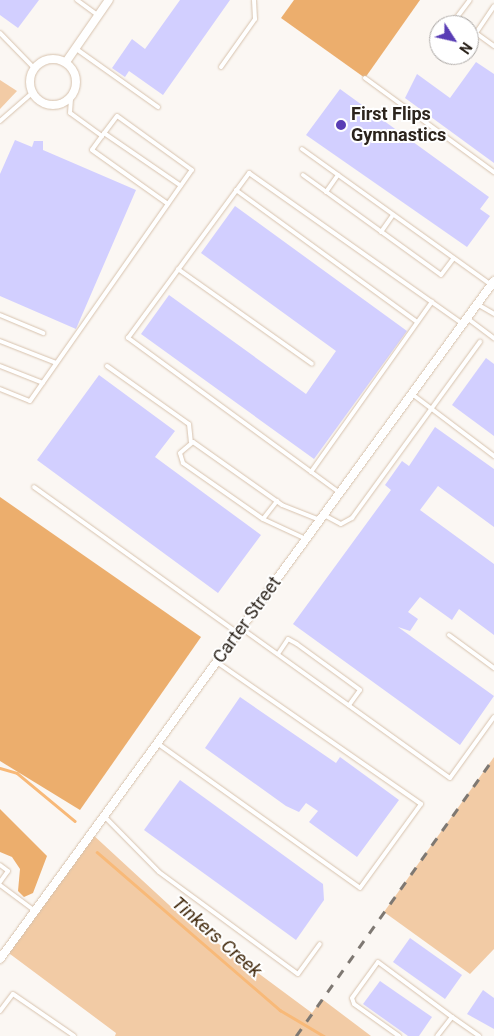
<!DOCTYPE html>
<style>
body{margin:0}
#map{position:relative;width:494px;height:1036px;overflow:hidden;background:#fbf7f3;font-family:Roboto,sans-serif}
div>[style]{position:absolute}
[style*='--x']{left:calc(var(--x)*1px);top:calc(var(--y)*1px);width:calc(var(--w)*1px);rotate:calc(var(--a)*1deg)}
.green>*{inset:0;background:#f2cba5}
.forest>*{inset:0;background:#ecae6d}
.stream>*{height:2.5px;margin:-1.25px;padding:0 1.25px;transform-origin:1.25px;border-radius:1.25px;background:#f8b978}
.building>*{inset:0;background:#d2cfff}
.roads{filter:drop-shadow(0 0 1px #d7c2ad) drop-shadow(0 0 1px #d7c2ad)}
.service>*{height:4px;margin:-2px;padding:0 2px;transform-origin:2px;border-radius:2px;background:#fff}
.minor>*{height:8px;margin:-4px;padding:0 4px;transform-origin:4px;border-radius:4px;background:#fff}
.minor>.ring{margin:-4px;padding:0;box-sizing:content-box;background:none;border:8px solid #fff;border-radius:50%}
.rail>*{height:2.5px;margin-top:-1.25px;transform-origin:0;background:repeating-linear-gradient(90deg,#7e7872 0 9px,transparent 0 18px)}
.dots>*{width:14px;height:14px;translate:-50% -50%;box-sizing:border-box;border:2px solid #fff;border-radius:50%}
span{translate:-50% -50%;white-space:nowrap;text-align:center;line-height:1.15;-webkit-text-stroke:4px #fff;paint-order:stroke}
.poi-label{font-size:18px;color:#2c241c;font-weight:700}
.left{translate:0 -50%;text-align:left}
.street-label{font-size:18px;color:#2c241c}
.water-label{font-size:19px;color:#40270a;font-style:italic}
.north{position:absolute;left:429px;top:15px;width:50px;height:50px;box-sizing:border-box;background:#fff;border:1px solid #aba7a4;border-radius:50%;rotate:125deg;font-size:14px;font-weight:700;line-height:20px;text-align:center;color:#2c241c}
.north::after{content:'';display:block;margin:auto;width:18px;height:22px;background:#593db5;clip-path:polygon(50% 0,100% 100%,50% 72%,0 100%)}
</style>
<div id="map">
<div class="green">
<div style="clip-path:polygon(0 80px,17px 91px,0 109px)"></div>
<div style="clip-path:polygon(494px 757px,494px 949px,470px 974px,384px 912px)"></div>
<div style="clip-path:polygon(91px 833px,181px 916px,312px 1013px,322px 999px,371px 1036px,115px 1036px,116px 1033px,6px 951px)"></div>
</div>
<div class="forest">
<div style="clip-path:polygon(294px 0,420px 0,365px 78px,281px 18px)"></div>
<div style="clip-path:polygon(0 497px,201px 637px,80px 810px,0 761px)"></div>
<div style="clip-path:polygon(0 809px,47px 856px,33px 893px,24px 897px,18px 891px,20px 869px,12px 857px,0 852px)"></div>
</div>
<div class="stream">
<div style="--x:0;--y:768;--w:18;--a:16"></div>
<div style="--x:17;--y:773;--w:75;--a:39.6"></div>
<div style="--x:97;--y:852;--w:242;--a:40.8"></div>
<div style="--x:280;--y:1010;--w:51;--a:30.6"></div>
</div>
<div class="building">
<div style="clip-path:polygon(0 0,39px 0,18px 28px,0 15px)"></div>
<div style="clip-path:polygon(180px 0,230px 0,163px 95px,129px 71px,125px 77px,112px 68px,132px 39px,145px 49px)"></div>
<div style="clip-path:polygon(476px 62px,494px 74px,494px 163px,405px 98px,417px 74px,450px 98px)"></div>
<div style="clip-path:polygon(340px 89px,489px 197px,480px 209px,490px 216px,467px 247px,306px 135px)"></div>
<div style="clip-path:polygon(15px 140px,32px 147px,34px 141px,43px 141px,43px 150px,136px 190px,76px 329px,0 296px,0 174px)"></div>
<div style="clip-path:polygon(235px 206px,407px 331px,314px 459px,141px 334px,169px 295px,306px 394px,336px 351px,201px 253px)"></div>
<div style="clip-path:polygon(486px 358px,494px 364px,494px 436px,452px 405px)"></div>
<div style="clip-path:polygon(99px 375px,175px 431px,155px 457px,261px 535px,218px 593px,37px 460px)"></div>
<div style="clip-path:polygon(435px 427px,494px 469px,494px 527px,438px 486px,420px 510px,494px 564px,494px 635px,459px 609px,452px 620px,420px 597px,408px 612px,418px 619px,410px 631px,398px 627px,494px 696px,460px 745px,293px 624px,391px 490px,385px 485px,402px 461px,409px 466px)"></div>
<div style="clip-path:polygon(240px 697px,336px 763px,340px 757px,399px 800px,357px 857px,309px 822px,318px 811px,306px 803px,299px 812px,286px 806px,205px 748px)"></div>
<div style="clip-path:polygon(180px 780px,323px 884px,324px 900px,296px 940px,144px 830px)"></div>
<div style="clip-path:polygon(410px 938px,462px 975px,445px 999px,393px 962px)"></div>
<div style="clip-path:polygon(380px 981px,432px 1017px,419px 1036px,408px 1036px,363px 1004px)"></div>
<div style="clip-path:polygon(483px 990px,494px 998px,494px 1029px,467px 1014px)"></div>
</div>
<div class="roads">
<div class="service">
<div style="--x:77;--y:0;--w:26;--a:36"></div>
<div style="--x:456;--y:19;--w:11;--a:34"></div>
<div style="--x:451;--y:25;--w:31;--a:-53"></div>
<div style="--x:469;--y:28;--w:31;--a:36"></div>
<div style="--x:0;--y:33;--w:49;--a:45.8"></div>
<div style="--x:476;--y:33;--w:32;--a:-56"></div>
<div style="--x:436;--y:45;--w:5;--a:-53"></div>
<div style="--x:75;--y:48;--w:102;--a:35.4"></div>
<div style="--x:221;--y:67;--w:59;--a:-54.7"></div>
<div style="--x:255;--y:19;--w:19;--a:-93"></div>
<div style="--x:365;--y:78;--w:160;--a:36.1"></div>
<div style="--x:0;--y:121;--w:43;--a:-41.2"></div>
<div style="--x:104;--y:133;--w:93;--a:34.5"></div>
<div style="--x:102;--y:136;--w:17;--a:126"></div>
<div style="--x:92;--y:150;--w:93;--a:35.4"></div>
<div style="--x:302;--y:149;--w:233;--a:35.7"></div>
<div style="--x:303;--y:175;--w:170;--a:35.9"></div>
<div style="--x:441;--y:275;--w:21;--a:-53"></div>
<div style="--x:236;--y:190;--w:224;--a:36.1"></div>
<div style="--x:326;--y:192;--w:21;--a:-55"></div>
<div style="--x:381;--y:232;--w:21;--a:-55"></div>
<div style="--x:178;--y:269;--w:164;--a:35.3"></div>
<div style="--x:477;--y:304;--w:20;--a:30"></div>
<div style="--x:0;--y:315;--w:47;--a:22.7"></div>
<div style="--x:467;--y:318;--w:34;--a:37"></div>
<div style="--x:0;--y:341;--w:60;--a:21.4"></div>
<div style="--x:0;--y:366;--w:46;--a:21.6"></div>
<div style="--x:107;--y:366;--w:100;--a:35.3"></div>
<div style="--x:189;--y:424;--w:18;--a:84"></div>
<div style="--x:0;--y:389;--w:32;--a:22"></div>
<div style="--x:30;--y:401;--w:282;--a:-55"></div>
<div style="--x:192;--y:170;--w:92;--a:-144.2"></div>
<div style="--x:117;--y:116;--w:25;--a:127"></div>
<div style="--x:102;--y:136;--w:39;--a:-144"></div>
<div style="--x:70;--y:113;--w:15;--a:-86"></div>
<div style="--x:412;--y:394;--w:103;--a:37.1"></div>
<div style="--x:311;--y:472;--w:209;--a:-54.6"></div>
<div style="--x:34;--y:487;--w:251;--a:35.6"></div>
<div style="--x:340;--y:493;--w:263;--a:-143.8"></div>
<div style="--x:128;--y:338;--w:205;--a:-53.7"></div>
<div style="--x:249;--y:173;--w:262;--a:35.2"></div>
<div style="--x:324;--y:515;--w:19;--a:28"></div>
<div style="--x:341;--y:524;--w:13;--a:-29"></div>
<div style="--x:352;--y:518;--w:218;--a:-54"></div>
<div style="--x:263;--y:519;--w:23;--a:-52"></div>
<div style="--x:306;--y:539;--w:47;--a:-155.1"></div>
<div style="--x:263;--y:519;--w:98;--a:-145"></div>
<div style="--x:183;--y:463;--w:10;--a:-107"></div>
<div style="--x:180;--y:453;--w:17;--a:-40"></div>
<div style="--x:193;--y:442;--w:109;--a:35.3"></div>
<div style="--x:282;--y:505;--w:41;--a:21.5"></div>
<div style="--x:241;--y:628;--w:257;--a:35.7"></div>
<div style="--x:450;--y:778;--w:75;--a:-54.2"></div>
<div style="--x:449;--y:635;--w:56;--a:36.3"></div>
<div style="--x:278;--y:654;--w:18;--a:-56"></div>
<div style="--x:288;--y:639;--w:10;--a:29"></div>
<div style="--x:297;--y:644;--w:78;--a:36.1"></div>
<div style="--x:360;--y:690;--w:19;--a:126"></div>
<div style="--x:157;--y:743;--w:249;--a:35.5"></div>
<div style="--x:360;--y:888;--w:104;--a:-54"></div>
<div style="--x:421;--y:804;--w:249;--a:-145.2"></div>
<div style="--x:104;--y:816;--w:78;--a:45.5"></div>
<div style="--x:159;--y:872;--w:172;--a:36.3"></div>
<div style="--x:298;--y:974;--w:37;--a:-54"></div>
<div style="--x:0;--y:865;--w:10;--a:37"></div>
<div style="--x:8;--y:871;--w:14;--a:126"></div>
<div style="--x:0;--y:885;--w:44;--a:36.6"></div>
<div style="--x:0;--y:1011;--w:21;--a:-53"></div>
<div style="--x:13;--y:994;--w:74;--a:34.5"></div>
<div style="--x:452;--y:1017;--w:33;--a:35"></div>
<div style="--x:399;--y:1036;--w:55;--a:-144.6"></div>
<div style="--x:354;--y:1004;--w:6;--a:-108"></div>
<div style="--x:352;--y:998;--w:44;--a:-54.2"></div>
<div style="--x:378;--y:962;--w:92;--a:36.6"></div>
<div style="--x:452;--y:1017;--w:24;--a:128"></div>
</div>
<div class="minor">
<div class="ring" style="left:30px;top:59px;width:38px;height:38px"></div>
<div style="--x:66;--y:62;--w:75;--a:-55.3"></div>
<div style="--x:0;--y:959;--w:839;--a:-53.92"></div>
</div>
</div>
<div class="rail">
<div style="--x:296;--y:1036;--w:342;--a:-54.6"></div>
</div>
<div class="dots">
<div style="left:341px;top:125px;background:#593db5"></div>
</div>
<div class="poi-label">
<span class="left" style="left:351px;top:125px">First Flips<br>Gymnastics</span>
</div>
<div class="street-label">
<span style="left:247px;top:620px;rotate:-54deg">Carter Street</span>
</div>
<div class="water-label">
<span style="left:217px;top:937px;rotate:41deg">Tinkers Creek</span>
</div>
<div class="north">N</div>
</div>
